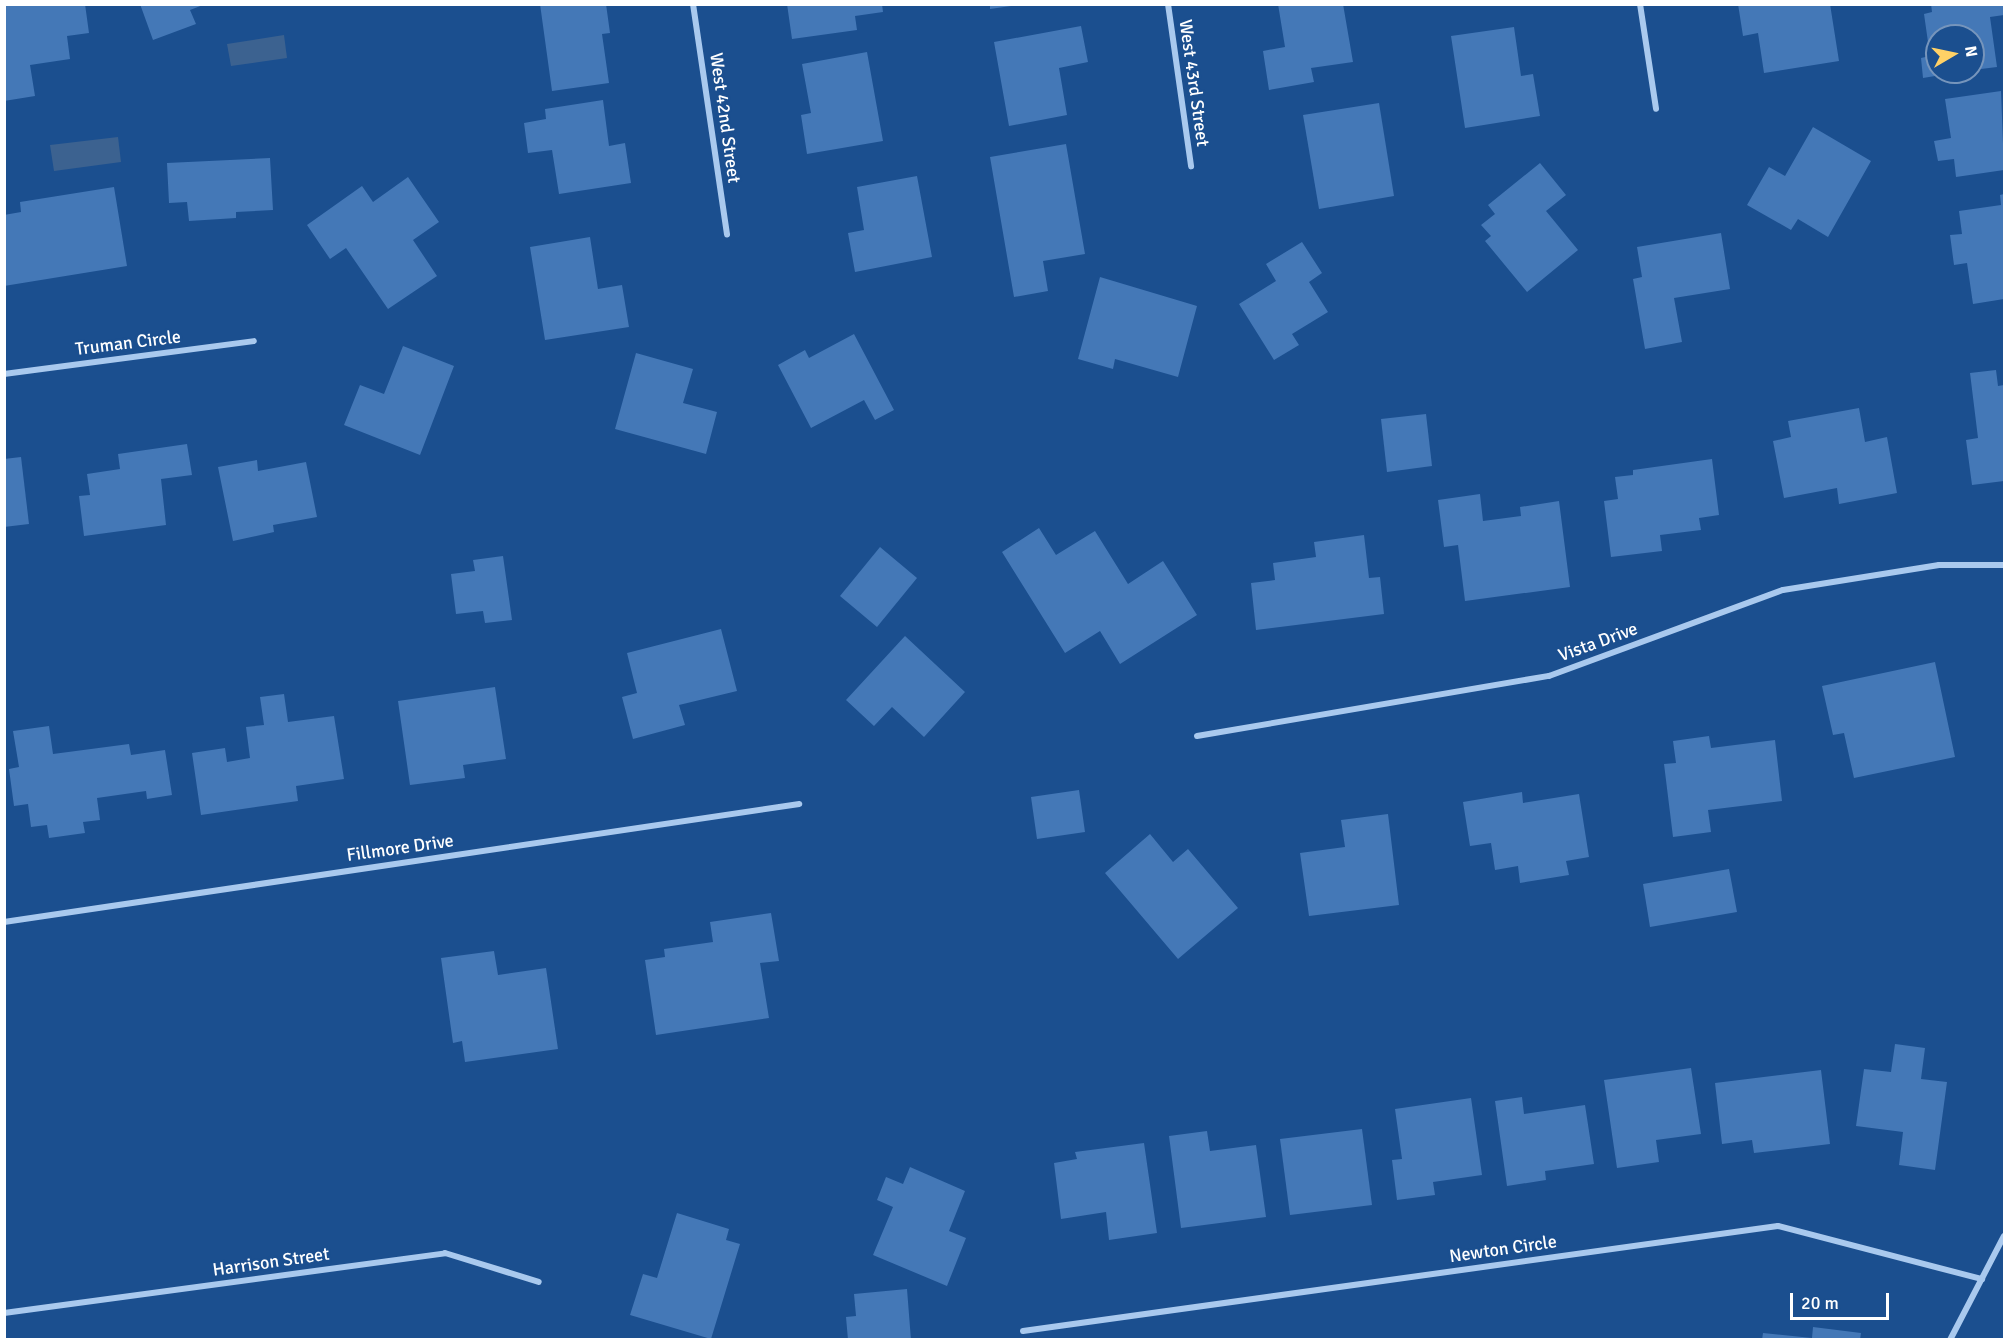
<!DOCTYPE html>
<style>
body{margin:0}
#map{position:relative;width:2009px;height:1344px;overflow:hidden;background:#1b4f8f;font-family:Signika,sans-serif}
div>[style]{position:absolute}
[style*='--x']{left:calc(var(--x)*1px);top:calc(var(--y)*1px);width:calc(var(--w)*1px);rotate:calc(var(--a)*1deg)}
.water>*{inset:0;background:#3c6290}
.building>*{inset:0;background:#4478b7}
.minor>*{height:6px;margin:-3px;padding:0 3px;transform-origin:3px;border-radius:3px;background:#a9c9ee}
span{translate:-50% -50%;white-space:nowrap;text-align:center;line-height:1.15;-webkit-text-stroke:4.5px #1b4f8f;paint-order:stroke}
.street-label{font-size:18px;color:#fff}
.frame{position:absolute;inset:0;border:6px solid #fff;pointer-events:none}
.north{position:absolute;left:1925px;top:24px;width:60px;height:60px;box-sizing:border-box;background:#1b4f8f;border:2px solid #7695bc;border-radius:50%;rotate:81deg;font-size:16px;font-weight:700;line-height:24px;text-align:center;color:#fff}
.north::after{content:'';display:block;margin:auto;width:21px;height:27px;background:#ffd166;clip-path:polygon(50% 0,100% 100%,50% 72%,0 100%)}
.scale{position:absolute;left:1790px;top:1293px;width:99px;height:27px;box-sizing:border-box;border:3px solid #fff;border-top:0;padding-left:8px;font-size:18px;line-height:21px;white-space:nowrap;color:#fff;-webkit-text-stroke:4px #1b4f8f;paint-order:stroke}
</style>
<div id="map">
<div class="water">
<div style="clip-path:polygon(284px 35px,287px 58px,231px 66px,227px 44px)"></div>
<div style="clip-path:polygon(118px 137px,121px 162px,54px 171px,50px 145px)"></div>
</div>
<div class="building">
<div style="clip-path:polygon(4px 4px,85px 4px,89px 33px,67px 36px,70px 59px,30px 65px,35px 96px,4px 101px)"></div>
<div style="clip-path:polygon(140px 4px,203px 4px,203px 5px,190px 10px,196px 24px,153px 40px)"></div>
<div style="clip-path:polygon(540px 4px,606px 4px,610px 33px,602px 34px,609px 83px,552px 91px)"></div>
<div style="clip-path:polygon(787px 4px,882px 4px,883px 12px,855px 16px,857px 30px,792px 39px)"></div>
<div style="clip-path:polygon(990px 4px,1011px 4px,1011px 6px,990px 9px)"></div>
<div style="clip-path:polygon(1278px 4px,1343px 4px,1353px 62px,1311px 68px,1314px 82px,1269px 90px,1263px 51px,1285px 47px)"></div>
<div style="clip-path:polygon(1738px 4px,1830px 4px,1839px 61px,1764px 73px,1758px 33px,1743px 36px)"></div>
<div style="clip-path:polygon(1931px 4px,2004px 4px,2004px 15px,1990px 17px,1997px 67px,1973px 70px,1973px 36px,1937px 36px,1937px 72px,1953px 73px,1923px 78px,1921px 58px,1930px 56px,1924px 14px,1932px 12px)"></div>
<div style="clip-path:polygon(1081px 26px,1088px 62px,1059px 68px,1067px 115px,1009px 126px,994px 42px)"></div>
<div style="clip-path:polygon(1514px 27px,1521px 76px,1533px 74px,1540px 116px,1465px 128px,1451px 36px)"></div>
<div style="clip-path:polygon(867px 52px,883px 141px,807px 154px,801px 115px,811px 113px,802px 64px)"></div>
<div style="clip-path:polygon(2001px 91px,2004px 170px,1956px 177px,1954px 159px,1938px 161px,1934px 141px,1951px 138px,1945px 99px)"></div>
<div style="clip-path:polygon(603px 100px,609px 146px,625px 143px,631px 183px,559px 194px,552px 150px,528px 153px,524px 123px,546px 119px,545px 109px)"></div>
<div style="clip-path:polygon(1379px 103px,1394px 196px,1319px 209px,1303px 115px)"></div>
<div style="clip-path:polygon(1813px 127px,1871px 161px,1828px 237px,1798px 219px,1791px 230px,1747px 205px,1769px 167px,1785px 176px)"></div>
<div style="clip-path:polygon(1066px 144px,1085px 254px,1043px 261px,1048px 291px,1014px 297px,990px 157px)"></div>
<div style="clip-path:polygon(270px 158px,273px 210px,236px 212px,236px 218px,189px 221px,187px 202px,169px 203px,167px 163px)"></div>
<div style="clip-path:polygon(1540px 163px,1566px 195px,1546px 211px,1578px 250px,1527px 292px,1485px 241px,1491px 236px,1481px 225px,1495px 214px,1488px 205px)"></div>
<div style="clip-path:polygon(917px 176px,932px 257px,855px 272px,848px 233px,864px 230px,857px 187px)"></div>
<div style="clip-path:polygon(408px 177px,439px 222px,413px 240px,437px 276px,388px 309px,346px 248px,330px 259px,307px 225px,362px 186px,373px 202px)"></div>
<div style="clip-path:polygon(114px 187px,127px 266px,4px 286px,4px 215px,21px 212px,20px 202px)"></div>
<div style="clip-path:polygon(2004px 194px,2004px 299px,1973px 304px,1967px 263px,1954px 265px,1950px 235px,1962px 234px,1959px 211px,2001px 205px,2000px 195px)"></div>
<div style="clip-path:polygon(1721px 233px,1730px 289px,1674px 298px,1682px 342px,1645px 349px,1633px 279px,1642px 277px,1637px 247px)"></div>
<div style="clip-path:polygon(590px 237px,598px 289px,622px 285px,629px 327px,545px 340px,530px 247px)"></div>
<div style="clip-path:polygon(1302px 242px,1322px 273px,1309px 282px,1328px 312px,1292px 334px,1299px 345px,1274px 360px,1239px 304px,1276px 281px,1266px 264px)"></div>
<div style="clip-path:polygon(1100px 277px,1197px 306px,1178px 377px,1115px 359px,1113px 369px,1078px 359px)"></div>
<div style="clip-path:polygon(854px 334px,894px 410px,875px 420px,864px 400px,811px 428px,778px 365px,805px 350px,809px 358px)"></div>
<div style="clip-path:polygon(403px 346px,454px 366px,420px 455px,344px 425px,360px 385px,384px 394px)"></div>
<div style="clip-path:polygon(636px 353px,693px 369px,683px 403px,717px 412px,706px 454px,615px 429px)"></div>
<div style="clip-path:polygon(1996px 370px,1998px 386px,2004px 385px,2004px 481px,1972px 485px,1966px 440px,1978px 438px,1970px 373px)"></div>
<div style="clip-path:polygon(1859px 408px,1865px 442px,1887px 437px,1897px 493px,1839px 504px,1837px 488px,1784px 498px,1773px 441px,1791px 437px,1788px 421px)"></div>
<div style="clip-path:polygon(1426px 414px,1432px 466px,1387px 472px,1381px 419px)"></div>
<div style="clip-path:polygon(187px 444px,192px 475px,161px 479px,166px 525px,84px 536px,79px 496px,90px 495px,87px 474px,120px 469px,118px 454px)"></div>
<div style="clip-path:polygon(21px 457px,29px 524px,4px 527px,4px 459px)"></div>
<div style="clip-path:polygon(1712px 459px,1719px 515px,1699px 518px,1701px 530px,1660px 535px,1662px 551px,1611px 557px,1604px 501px,1618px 499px,1615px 477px,1633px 475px,1633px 470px)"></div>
<div style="clip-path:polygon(257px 460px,258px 471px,306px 462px,317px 517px,273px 525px,274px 532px,233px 541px,218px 467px)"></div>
<div style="clip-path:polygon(1480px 494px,1483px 521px,1521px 516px,1520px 507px,1559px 501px,1570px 587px,1465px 601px,1458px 545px,1444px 547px,1438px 500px)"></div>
<div style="clip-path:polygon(1039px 528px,1056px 555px,1095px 531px,1128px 584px,1163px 561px,1197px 615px,1120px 664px,1100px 631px,1065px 653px,1002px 552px)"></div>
<div style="clip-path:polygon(1364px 535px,1369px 578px,1380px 577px,1384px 614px,1256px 630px,1251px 583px,1275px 580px,1273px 563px,1316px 557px,1314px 542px)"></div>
<div style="clip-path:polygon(880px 547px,917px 578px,877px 627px,840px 596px)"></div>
<div style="clip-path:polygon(503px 556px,512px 620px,485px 623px,483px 611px,456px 614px,451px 574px,475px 571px,473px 560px)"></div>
<div style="clip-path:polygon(721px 629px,737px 691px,679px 705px,685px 725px,633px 739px,622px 697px,637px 693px,627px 653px)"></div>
<div style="clip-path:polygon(905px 636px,965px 692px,924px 737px,892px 707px,874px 726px,846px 700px)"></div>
<div style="clip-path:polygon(1935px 662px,1955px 757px,1854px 778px,1844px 733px,1833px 735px,1822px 686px)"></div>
<div style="clip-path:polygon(495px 687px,506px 759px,463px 765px,465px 778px,410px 785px,398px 701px)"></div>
<div style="clip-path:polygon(284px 694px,288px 722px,334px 716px,344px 779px,296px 786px,298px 801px,201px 815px,192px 753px,225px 748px,227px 762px,250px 758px,246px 727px,264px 725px,260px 697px)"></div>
<div style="clip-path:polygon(49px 726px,53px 754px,129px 744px,131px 755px,165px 750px,172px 795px,147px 799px,146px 791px,97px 798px,100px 820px,83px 822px,85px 833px,49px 838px,47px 825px,31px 827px,28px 804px,14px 806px,9px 769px,19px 767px,13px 731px)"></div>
<div style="clip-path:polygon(1709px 736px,1711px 748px,1775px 740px,1782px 801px,1708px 810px,1711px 832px,1673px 837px,1664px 764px,1676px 763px,1673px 741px)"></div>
<div style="clip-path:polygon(1079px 790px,1085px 832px,1037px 839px,1031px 797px)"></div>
<div style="clip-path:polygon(1522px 792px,1523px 803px,1579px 794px,1589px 857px,1566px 861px,1569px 875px,1520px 883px,1518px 866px,1495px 870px,1491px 843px,1470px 846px,1463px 802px)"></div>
<div style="clip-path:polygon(1388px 814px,1399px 905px,1309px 916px,1300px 853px,1345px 847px,1341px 820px)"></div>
<div style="clip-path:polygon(1150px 834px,1173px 862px,1188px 849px,1238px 908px,1178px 959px,1105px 873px)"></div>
<div style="clip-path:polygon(1729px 869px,1737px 912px,1650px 927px,1643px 884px)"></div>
<div style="clip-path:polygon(771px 913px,779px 961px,760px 963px,769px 1018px,656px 1035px,645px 960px,665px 957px,664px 949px,713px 942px,710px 922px)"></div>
<div style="clip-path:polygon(494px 951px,498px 975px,546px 968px,558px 1049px,465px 1062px,462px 1041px,453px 1043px,441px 958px)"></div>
<div style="clip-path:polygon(1895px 1044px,1925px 1048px,1921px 1079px,1947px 1082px,1935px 1170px,1899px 1165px,1903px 1132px,1856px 1126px,1864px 1069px,1891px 1072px)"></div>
<div style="clip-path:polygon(1691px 1068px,1701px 1134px,1656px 1140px,1659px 1162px,1617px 1168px,1604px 1080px)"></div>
<div style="clip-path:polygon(1821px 1070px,1830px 1144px,1754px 1153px,1752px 1140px,1722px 1144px,1715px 1083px)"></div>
<div style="clip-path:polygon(1522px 1097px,1524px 1114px,1585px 1105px,1594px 1164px,1545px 1171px,1546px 1180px,1507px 1186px,1495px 1101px)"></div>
<div style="clip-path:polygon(1471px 1098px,1482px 1175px,1433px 1182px,1435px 1195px,1397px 1200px,1392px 1160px,1402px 1159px,1395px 1109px)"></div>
<div style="clip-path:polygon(1362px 1129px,1372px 1205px,1290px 1215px,1280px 1139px)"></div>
<div style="clip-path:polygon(1207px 1131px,1210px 1151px,1256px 1145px,1266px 1217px,1181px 1228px,1169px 1136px)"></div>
<div style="clip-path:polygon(1144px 1143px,1157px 1233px,1109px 1240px,1106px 1212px,1061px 1219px,1054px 1163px,1077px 1159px,1075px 1152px)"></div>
<div style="clip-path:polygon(910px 1167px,965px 1191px,949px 1231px,966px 1238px,947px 1286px,873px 1255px,893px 1207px,877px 1200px,886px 1177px,903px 1184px)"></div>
<div style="clip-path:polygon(677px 1213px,729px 1229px,726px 1240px,740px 1244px,711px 1339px,630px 1315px,643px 1274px,657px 1278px)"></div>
<div style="clip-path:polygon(907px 1289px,911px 1340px,848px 1340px,846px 1317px,856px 1316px,854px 1294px)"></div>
<div style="clip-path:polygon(1813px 1327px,1861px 1333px,1860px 1340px,1762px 1340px,1763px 1333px,1812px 1338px)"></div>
</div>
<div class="minor">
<div style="--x:693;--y:4;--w:233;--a:81.6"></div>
<div style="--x:1168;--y:4;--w:164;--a:81.9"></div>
<div style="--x:1640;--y:4;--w:106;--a:81.3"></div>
<div style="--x:4;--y:374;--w:252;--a:-7.5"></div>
<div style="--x:1197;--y:736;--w:357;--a:-9.7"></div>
<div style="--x:1549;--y:676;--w:249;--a:-20.2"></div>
<div style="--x:1783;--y:590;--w:158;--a:-9.1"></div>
<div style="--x:1939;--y:565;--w:65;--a:0"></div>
<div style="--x:4;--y:922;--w:804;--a:-8.44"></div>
<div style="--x:4;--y:1313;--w:445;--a:-7.7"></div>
<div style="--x:445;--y:1253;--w:98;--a:17.1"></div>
<div style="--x:1023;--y:1331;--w:762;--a:-7.92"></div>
<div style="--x:1778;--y:1226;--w:211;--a:14.6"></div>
<div style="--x:1950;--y:1340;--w:117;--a:-62.6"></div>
</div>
<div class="street-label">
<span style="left:1194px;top:83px;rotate:82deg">West 43rd Street</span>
<span style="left:725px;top:118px;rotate:82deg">West 42nd Street</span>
<span style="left:128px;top:343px;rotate:-7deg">Truman Circle</span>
<span style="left:1598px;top:642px;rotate:-20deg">Vista Drive</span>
<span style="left:400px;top:848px;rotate:-8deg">Fillmore Drive</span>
<span style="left:1503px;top:1249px;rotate:-8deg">Newton Circle</span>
<span style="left:271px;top:1262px;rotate:-8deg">Harrison Street</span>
</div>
<div class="frame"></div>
<div class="north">N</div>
<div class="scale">20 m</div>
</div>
